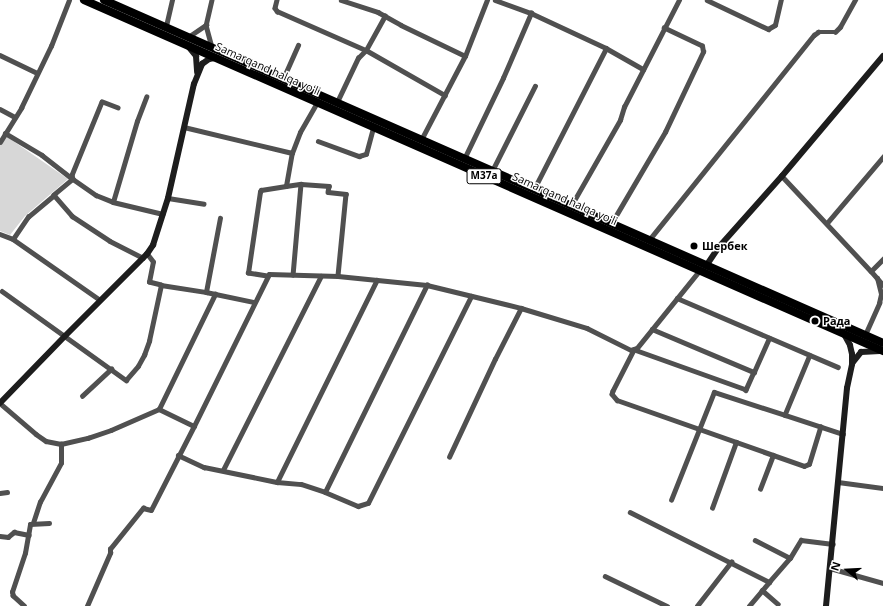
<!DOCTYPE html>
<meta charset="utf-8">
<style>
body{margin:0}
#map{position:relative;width:883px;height:606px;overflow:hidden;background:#fff;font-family:"Open Sans",sans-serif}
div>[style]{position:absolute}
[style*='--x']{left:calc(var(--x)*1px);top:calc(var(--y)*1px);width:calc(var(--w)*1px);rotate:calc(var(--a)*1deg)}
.green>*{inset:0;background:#d7d7d7}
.street>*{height:4.5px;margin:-2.25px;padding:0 2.25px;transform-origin:2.25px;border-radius:2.25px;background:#505050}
.secondary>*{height:6px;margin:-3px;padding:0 3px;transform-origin:3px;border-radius:3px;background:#1d1d1d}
.highway>*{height:8px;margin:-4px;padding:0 4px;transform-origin:4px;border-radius:4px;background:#000}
.dots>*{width:11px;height:11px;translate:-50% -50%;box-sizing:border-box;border:2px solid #fff;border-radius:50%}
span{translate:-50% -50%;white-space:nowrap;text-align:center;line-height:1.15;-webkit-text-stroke:3px #fff;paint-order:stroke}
.shield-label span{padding:1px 3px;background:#fff;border:1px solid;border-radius:3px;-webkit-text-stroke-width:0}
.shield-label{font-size:10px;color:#000;font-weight:700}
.street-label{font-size:11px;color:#000}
.poi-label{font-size:11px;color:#000;font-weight:700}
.left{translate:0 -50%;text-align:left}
.north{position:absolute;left:827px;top:550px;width:40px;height:40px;-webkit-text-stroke:3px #fff;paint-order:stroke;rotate:288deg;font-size:11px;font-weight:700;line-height:16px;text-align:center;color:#000}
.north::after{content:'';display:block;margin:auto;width:14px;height:18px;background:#000;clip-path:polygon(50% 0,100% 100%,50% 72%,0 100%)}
</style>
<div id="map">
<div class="green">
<div style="clip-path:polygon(6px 136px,68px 179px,25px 216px,10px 235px,0 231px,0 145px)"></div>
</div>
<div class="street">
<div style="--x:212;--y:0;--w:26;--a:103"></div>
<div style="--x:206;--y:25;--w:23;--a:75"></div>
<div style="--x:277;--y:0;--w:8;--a:104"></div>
<div style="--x:275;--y:8;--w:4;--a:56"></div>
<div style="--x:277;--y:11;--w:97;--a:23.7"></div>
<div style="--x:366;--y:50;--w:91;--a:29.7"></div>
<div style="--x:341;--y:0;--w:39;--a:18"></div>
<div style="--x:378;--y:12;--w:26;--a:29"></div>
<div style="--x:401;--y:25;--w:71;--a:25.8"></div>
<div style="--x:495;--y:0;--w:38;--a:20"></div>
<div style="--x:531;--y:13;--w:83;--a:25"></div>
<div style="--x:606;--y:48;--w:43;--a:29.6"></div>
<div style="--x:707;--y:0;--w:68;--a:25.4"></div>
<div style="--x:768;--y:29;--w:8;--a:-30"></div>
<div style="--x:775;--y:25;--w:26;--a:-77"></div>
<div style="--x:166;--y:26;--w:27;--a:-77"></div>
<div style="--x:188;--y:37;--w:22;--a:-34"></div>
<div style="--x:0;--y:55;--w:41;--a:25.9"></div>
<div style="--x:283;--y:79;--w:37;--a:-66"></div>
<div style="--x:337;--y:102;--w:49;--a:-64.5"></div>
<div style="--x:358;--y:58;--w:11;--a:-45"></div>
<div style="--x:366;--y:50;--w:39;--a:-61"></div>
<div style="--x:118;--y:108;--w:17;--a:-159"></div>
<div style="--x:102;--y:102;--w:79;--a:112.3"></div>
<div style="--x:72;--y:175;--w:4;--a:76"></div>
<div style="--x:73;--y:179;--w:28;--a:35"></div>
<div style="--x:96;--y:195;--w:18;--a:22"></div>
<div style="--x:113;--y:202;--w:51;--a:13.5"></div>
<div style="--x:0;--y:109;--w:17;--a:28"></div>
<div style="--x:184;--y:127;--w:111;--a:13.5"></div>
<div style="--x:292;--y:153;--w:22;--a:-69"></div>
<div style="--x:300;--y:132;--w:34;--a:-60"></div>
<div style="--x:5;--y:133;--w:43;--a:30.7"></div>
<div style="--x:42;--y:155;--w:39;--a:38"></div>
<div style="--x:73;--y:179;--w:25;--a:140"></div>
<div style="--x:54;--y:195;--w:28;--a:49"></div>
<div style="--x:72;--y:216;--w:45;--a:33.3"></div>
<div style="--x:110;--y:241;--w:37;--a:27"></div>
<div style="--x:421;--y:140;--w:95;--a:-62.4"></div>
<div style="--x:465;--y:56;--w:60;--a:-68.6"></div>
<div style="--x:318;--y:141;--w:44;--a:20.1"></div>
<div style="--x:359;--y:156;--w:7;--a:-16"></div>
<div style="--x:366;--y:154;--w:28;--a:-75"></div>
<div style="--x:0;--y:142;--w:40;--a:-58"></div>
<div style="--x:21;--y:108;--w:69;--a:-64.2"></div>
<div style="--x:51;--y:46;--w:49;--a:-68.6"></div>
<div style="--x:464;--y:159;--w:90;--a:-64.3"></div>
<div style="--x:503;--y:78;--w:71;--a:-66.7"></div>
<div style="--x:492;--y:171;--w:95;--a:-63.2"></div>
<div style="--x:782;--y:176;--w:130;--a:46.9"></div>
<div style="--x:871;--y:271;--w:17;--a:-45"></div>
<div style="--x:301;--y:184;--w:28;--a:4"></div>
<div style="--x:329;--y:186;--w:6;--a:99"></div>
<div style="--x:328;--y:192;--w:18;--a:6"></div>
<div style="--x:346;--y:194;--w:82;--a:95.6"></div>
<div style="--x:286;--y:186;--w:15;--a:-8"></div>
<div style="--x:301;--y:184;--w:91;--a:95"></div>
<div style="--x:534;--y:189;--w:158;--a:-62.9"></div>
<div style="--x:168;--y:198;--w:36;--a:9"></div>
<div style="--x:113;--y:202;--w:84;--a:-73.5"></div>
<div style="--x:137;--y:121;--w:26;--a:-69"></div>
<div style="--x:571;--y:206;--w:99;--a:-60.3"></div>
<div style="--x:620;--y:120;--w:14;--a:-73"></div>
<div style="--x:624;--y:107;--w:120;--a:-62.8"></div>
<div style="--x:827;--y:223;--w:87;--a:-49.7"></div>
<div style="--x:611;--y:224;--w:107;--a:-59.6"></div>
<div style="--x:665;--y:132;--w:89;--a:-64.6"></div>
<div style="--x:703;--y:52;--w:6;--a:-99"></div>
<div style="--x:702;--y:46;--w:42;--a:-154.7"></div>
<div style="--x:0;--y:234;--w:14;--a:21"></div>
<div style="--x:13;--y:239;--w:106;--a:35"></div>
<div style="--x:13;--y:239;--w:27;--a:-56"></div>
<div style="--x:28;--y:217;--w:34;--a:-40"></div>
<div style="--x:649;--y:240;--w:263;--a:-51.2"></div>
<div style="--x:814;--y:35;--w:5;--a:-37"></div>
<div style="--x:818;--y:32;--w:17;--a:0"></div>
<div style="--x:835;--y:32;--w:7;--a:-45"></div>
<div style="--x:840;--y:27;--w:31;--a:-61"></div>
<div style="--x:871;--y:271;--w:18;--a:49"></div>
<div style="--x:267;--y:276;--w:19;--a:-171"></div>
<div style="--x:248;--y:273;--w:82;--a:-81.6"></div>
<div style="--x:260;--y:192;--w:2;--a:-63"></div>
<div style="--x:261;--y:190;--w:25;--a:-9"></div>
<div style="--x:286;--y:186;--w:34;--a:-80"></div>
<div style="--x:161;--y:285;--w:46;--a:8.8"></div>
<div style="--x:206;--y:292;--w:49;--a:11.8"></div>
<div style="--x:2;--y:291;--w:153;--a:35.7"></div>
<div style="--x:126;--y:380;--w:18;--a:-49"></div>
<div style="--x:138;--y:366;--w:13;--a:-61"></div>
<div style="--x:144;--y:355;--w:15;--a:-70"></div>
<div style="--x:149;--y:341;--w:57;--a:-77.9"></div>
<div style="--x:161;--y:285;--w:12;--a:-166"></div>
<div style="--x:149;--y:282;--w:20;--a:-79"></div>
<div style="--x:153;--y:262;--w:10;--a:-127"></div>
<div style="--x:206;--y:292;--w:75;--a:-79.3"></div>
<div style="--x:677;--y:298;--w:175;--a:23.2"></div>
<div style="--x:652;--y:329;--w:111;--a:22.9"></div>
<div style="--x:754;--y:372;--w:20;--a:114"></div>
<div style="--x:746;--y:390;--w:119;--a:-160.3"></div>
<div style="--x:634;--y:350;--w:46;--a:117.1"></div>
<div style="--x:613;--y:391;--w:3;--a:108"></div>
<div style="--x:612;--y:394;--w:8;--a:50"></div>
<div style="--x:617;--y:400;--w:198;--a:19.4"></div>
<div style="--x:804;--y:466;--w:5;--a:-22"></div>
<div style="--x:809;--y:464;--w:39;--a:-73"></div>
<div style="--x:865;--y:335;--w:35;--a:-66"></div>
<div style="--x:879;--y:303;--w:9;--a:-77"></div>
<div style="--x:881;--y:294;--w:16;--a:-104"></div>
<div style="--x:810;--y:355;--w:65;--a:112.6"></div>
<div style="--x:785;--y:415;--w:61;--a:18.1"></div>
<div style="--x:754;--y:372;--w:37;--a:-66"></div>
<div style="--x:82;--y:396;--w:40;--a:-43"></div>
<div style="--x:1;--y:404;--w:46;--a:40.6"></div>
<div style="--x:36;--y:434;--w:12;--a:35"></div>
<div style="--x:46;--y:441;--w:15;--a:11"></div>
<div style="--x:159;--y:409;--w:128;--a:-64"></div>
<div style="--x:178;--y:455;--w:29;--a:25"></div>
<div style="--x:204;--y:467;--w:75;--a:11.6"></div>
<div style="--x:277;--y:482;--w:225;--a:-63.7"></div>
<div style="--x:449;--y:457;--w:108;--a:-64.9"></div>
<div style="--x:495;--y:359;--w:57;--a:-63"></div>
<div style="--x:223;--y:470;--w:217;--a:-63.2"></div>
<div style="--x:277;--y:482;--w:24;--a:5"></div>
<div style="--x:301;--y:484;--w:25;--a:18"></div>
<div style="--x:325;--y:492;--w:231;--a:-63.8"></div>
<div style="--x:838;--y:482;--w:45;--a:7.6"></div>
<div style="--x:760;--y:489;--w:36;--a:-69"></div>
<div style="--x:325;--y:492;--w:36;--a:23"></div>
<div style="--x:358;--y:506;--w:10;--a:-17"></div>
<div style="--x:368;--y:503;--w:231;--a:-63.5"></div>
<div style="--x:0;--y:493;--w:7;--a:-8"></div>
<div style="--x:671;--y:500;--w:116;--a:-68.3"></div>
<div style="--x:714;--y:392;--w:75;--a:17.9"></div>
<div style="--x:712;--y:508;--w:70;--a:-70"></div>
<div style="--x:630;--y:512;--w:156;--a:26.7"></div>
<div style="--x:769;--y:582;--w:32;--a:-49"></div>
<div style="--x:33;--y:523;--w:22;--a:-72"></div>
<div style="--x:40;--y:502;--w:44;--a:-61.7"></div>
<div style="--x:61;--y:463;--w:19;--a:-90"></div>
<div style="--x:61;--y:444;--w:28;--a:-13"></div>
<div style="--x:88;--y:438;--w:24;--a:-19"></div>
<div style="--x:111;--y:430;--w:52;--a:-23.6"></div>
<div style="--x:159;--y:409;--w:39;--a:26"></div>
<div style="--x:194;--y:426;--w:169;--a:-63.7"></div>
<div style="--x:269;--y:274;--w:69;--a:1.7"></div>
<div style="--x:338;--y:276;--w:89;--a:5.8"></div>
<div style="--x:427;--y:285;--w:97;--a:13.7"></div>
<div style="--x:521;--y:308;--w:69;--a:16.9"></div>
<div style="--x:587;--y:328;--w:49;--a:26.6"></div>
<div style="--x:631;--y:350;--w:6;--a:-18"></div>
<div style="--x:637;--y:348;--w:100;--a:-51.1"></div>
<div style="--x:0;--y:536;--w:8;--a:7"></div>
<div style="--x:8;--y:537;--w:8;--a:-40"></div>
<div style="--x:14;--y:532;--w:15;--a:11"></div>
<div style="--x:755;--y:540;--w:39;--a:27"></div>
<div style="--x:790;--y:558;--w:21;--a:-59"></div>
<div style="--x:801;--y:540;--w:32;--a:7"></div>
<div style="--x:830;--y:568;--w:55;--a:15.8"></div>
<div style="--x:605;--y:576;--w:69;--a:25.8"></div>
<div style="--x:762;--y:590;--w:21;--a:41"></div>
<div style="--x:24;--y:606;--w:15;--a:-138"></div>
<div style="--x:13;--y:596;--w:4;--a:-104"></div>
<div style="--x:12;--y:592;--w:41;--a:-71.6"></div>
<div style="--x:25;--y:553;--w:29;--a:-80"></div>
<div style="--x:30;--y:524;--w:19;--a:-3"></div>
<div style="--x:87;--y:606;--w:58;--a:-66.5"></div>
<div style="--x:110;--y:553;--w:4;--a:-90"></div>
<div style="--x:110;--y:549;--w:53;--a:-51.2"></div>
<div style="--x:143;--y:508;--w:8;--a:14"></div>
<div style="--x:151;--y:510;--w:94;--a:-62.9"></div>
<div style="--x:697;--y:606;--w:56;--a:-52.3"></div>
<div style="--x:749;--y:606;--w:31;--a:-50"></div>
</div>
<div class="secondary">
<div style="--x:188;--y:46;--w:13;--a:51"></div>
<div style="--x:196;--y:56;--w:16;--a:86"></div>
<div style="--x:706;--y:266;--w:22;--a:-56"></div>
<div style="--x:718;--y:248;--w:96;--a:-48.4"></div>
<div style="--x:782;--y:176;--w:157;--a:-49.9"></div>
<div style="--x:853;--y:362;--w:13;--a:-51"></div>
<div style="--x:861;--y:352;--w:19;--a:-3"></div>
<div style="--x:0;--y:403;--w:93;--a:-45.9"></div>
<div style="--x:65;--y:336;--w:116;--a:-45"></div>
<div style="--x:147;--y:254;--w:11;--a:-56"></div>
<div style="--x:153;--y:245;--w:49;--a:-72.3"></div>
<div style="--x:168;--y:198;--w:117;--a:-77.2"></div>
<div style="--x:194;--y:84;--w:22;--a:-68"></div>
<div style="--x:202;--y:64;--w:9;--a:-36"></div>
<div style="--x:209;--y:59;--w:6;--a:-9"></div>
<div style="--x:826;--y:606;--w:219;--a:-84.5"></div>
<div style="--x:847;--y:388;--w:25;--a:-78"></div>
<div style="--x:852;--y:364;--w:10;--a:-90"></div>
<div style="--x:852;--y:354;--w:9;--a:-103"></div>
<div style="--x:850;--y:345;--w:13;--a:-119"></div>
</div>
<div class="highway">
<div style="--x:84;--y:0;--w:873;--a:23.72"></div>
<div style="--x:104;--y:0;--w:851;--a:23.76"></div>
</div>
<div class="dots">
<div style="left:694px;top:246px;background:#000"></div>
<div style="left:815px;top:321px;background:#000"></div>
</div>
<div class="shield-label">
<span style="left:484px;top:176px">M37a</span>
</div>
<div class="street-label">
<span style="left:268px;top:69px;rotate:24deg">Samarqand halqa yoʻli</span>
<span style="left:565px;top:199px;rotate:24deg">Samarqand halqa yoʻli</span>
</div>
<div class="poi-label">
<span class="left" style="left:702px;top:246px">Шербек</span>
<span class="left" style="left:823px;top:321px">Рада</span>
</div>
<div class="north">N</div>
</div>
